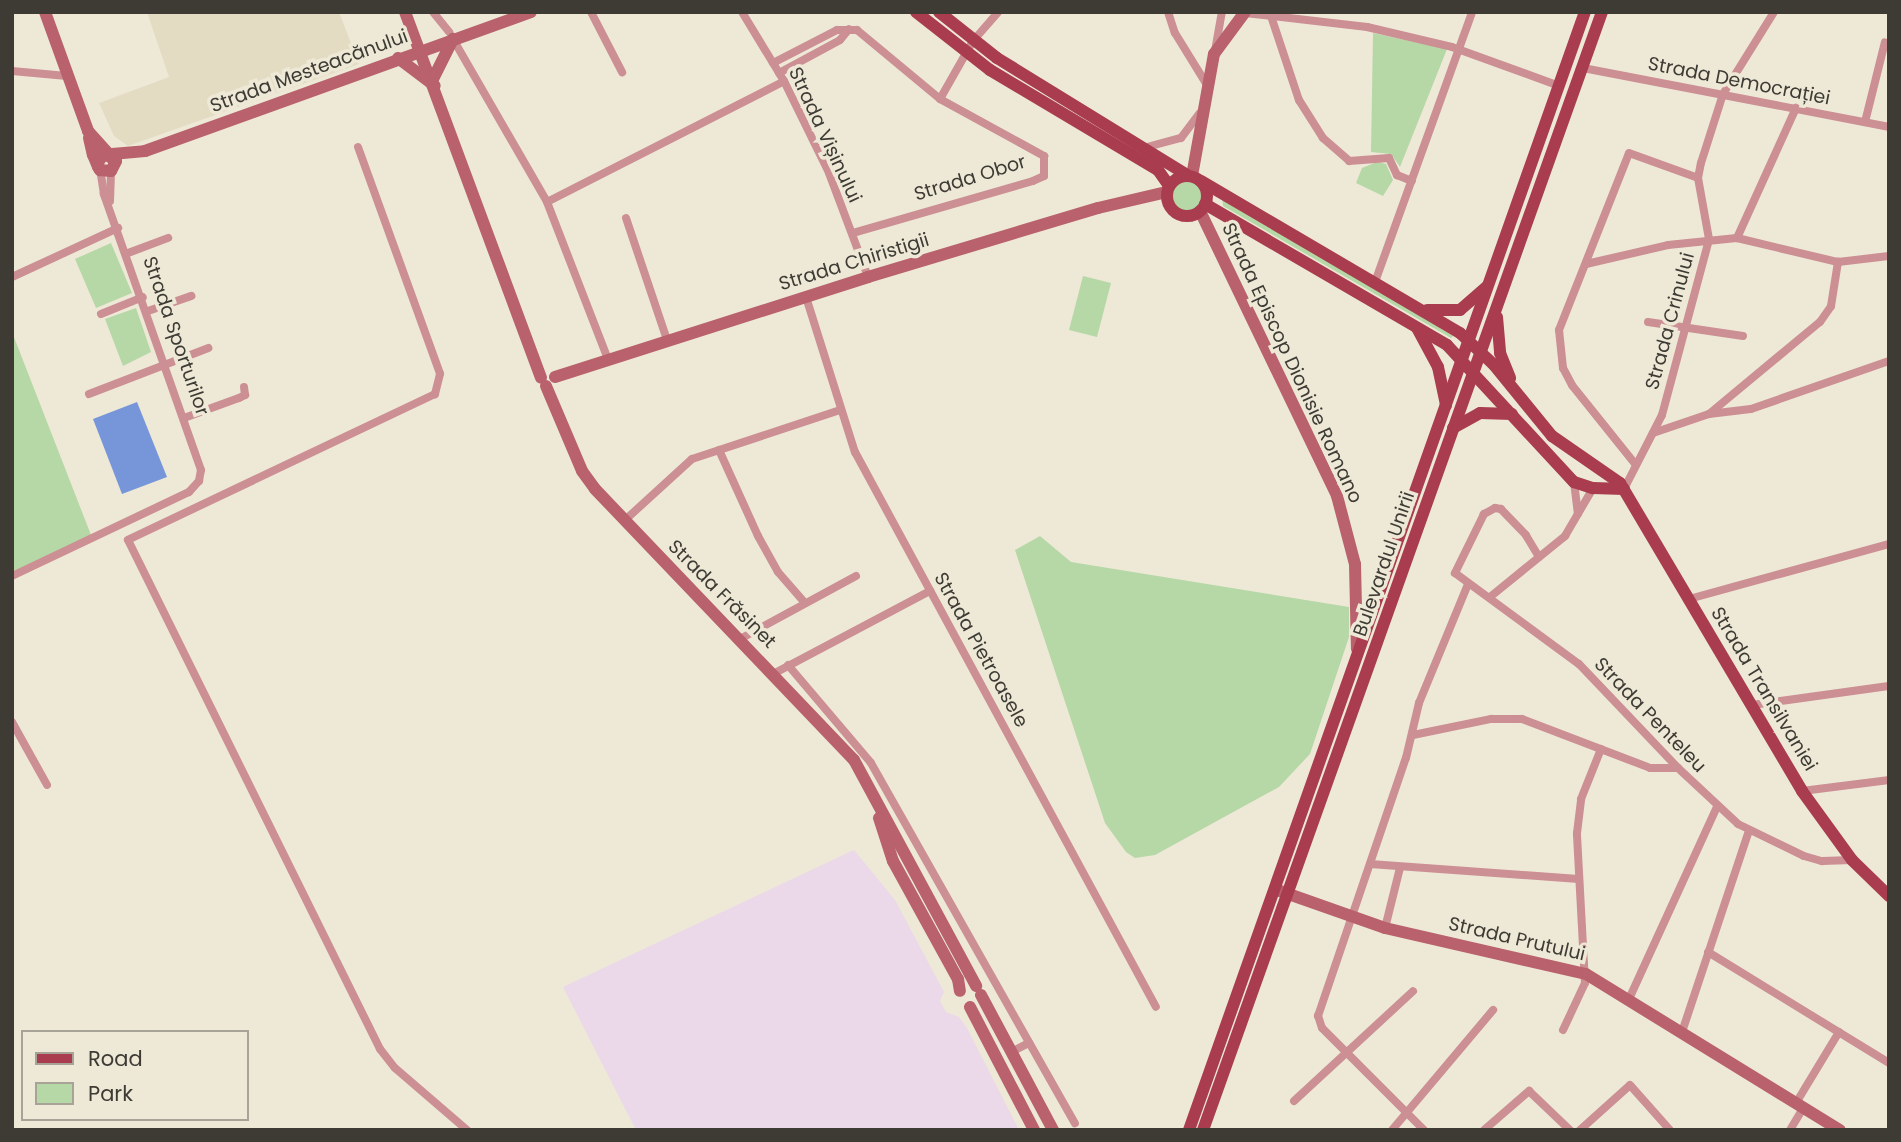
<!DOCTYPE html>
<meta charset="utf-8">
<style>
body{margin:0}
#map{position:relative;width:1901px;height:1142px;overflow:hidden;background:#eee9d7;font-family:Poppins,sans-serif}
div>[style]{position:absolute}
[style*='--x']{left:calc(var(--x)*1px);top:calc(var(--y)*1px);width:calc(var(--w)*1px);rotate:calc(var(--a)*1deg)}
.commercial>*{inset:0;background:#ebd8e9}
.built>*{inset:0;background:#e3dcc3}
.green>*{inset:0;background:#b6d7a6}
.round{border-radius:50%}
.water>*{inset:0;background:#7796da}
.street>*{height:8px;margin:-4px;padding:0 4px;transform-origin:4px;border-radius:4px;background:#cc8f94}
.secondary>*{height:12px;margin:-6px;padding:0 6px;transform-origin:6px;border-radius:6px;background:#b9616c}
.primary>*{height:12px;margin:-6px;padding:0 6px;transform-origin:6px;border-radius:6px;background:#a93d4f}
.primary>.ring{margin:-6px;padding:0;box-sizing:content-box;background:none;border:12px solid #a93d4f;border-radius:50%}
span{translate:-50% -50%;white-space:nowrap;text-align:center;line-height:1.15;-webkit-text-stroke:7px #eee9d7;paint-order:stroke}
.street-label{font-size:19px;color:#3d3b34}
.frame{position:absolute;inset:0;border:14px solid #3d3b34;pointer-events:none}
.legend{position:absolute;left:21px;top:1030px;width:228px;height:91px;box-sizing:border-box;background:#eee9d7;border:2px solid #a7a396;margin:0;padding:9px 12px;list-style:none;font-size:21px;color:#3d3b34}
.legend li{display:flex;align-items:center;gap:14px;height:35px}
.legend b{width:35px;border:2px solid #a7a396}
</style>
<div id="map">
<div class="commercial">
<div style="clip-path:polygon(854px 850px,895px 900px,944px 992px,940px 1001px,946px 1012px,959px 1017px,967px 1028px,1019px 1130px,636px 1130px,563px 987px)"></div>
</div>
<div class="built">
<div style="clip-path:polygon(147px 12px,339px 12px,359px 64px,128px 146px,114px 136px,99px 103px,169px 77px)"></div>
</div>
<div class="green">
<div style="clip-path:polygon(1373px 33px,1447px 49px,1400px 167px,1391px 154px,1371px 152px)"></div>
<div style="clip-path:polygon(1377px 162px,1386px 164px,1393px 180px,1383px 196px,1356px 183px,1362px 168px)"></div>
<div class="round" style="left:1169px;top:179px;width:34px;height:34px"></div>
<div style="clip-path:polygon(1222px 197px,1453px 336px,1451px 338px,1223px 206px)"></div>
<div style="clip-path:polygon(111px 243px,132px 293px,96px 308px,75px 259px)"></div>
<div style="clip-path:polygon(1083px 276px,1111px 283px,1097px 337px,1069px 330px)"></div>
<div style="clip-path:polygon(136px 308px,151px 352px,123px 366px,105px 319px)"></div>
<div style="clip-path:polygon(12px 332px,91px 535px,12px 572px)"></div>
<div style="clip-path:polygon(1040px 536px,1071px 562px,1349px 607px,1349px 637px,1310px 754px,1279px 787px,1155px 855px,1135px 858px,1126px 852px,1105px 823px,1015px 550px)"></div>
</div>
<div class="water">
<div style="clip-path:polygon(137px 402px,167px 477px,122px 494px,93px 419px)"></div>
</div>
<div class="street">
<div style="--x:433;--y:12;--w:26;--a:51"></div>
<div style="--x:591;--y:12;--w:68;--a:62.7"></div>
<div style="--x:742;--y:12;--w:81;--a:58.7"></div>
<div style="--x:784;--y:81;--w:102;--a:63.9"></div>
<div style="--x:829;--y:173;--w:111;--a:69.4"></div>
<div style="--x:1168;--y:12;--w:22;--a:72"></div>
<div style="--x:1175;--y:33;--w:61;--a:58.4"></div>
<div style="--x:1245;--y:13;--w:123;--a:6.5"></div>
<div style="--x:1367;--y:27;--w:87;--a:13.2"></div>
<div style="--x:1452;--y:47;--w:115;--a:19.9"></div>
<div style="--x:1271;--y:16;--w:89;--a:71.6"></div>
<div style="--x:1299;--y:100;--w:45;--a:57.7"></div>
<div style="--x:1323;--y:138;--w:35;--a:41"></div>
<div style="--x:1349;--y:161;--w:40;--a:-4.3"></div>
<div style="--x:1389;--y:158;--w:19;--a:65"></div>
<div style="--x:1397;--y:175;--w:16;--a:22"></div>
<div style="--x:453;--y:39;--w:188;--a:60"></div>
<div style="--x:547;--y:202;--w:168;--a:68.8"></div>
<div style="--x:1215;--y:51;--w:40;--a:-80"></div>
<div style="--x:773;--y:63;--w:72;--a:-27.3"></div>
<div style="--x:837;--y:30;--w:20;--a:0"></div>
<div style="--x:857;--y:30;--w:108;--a:39.7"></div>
<div style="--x:940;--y:99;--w:119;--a:28.7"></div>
<div style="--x:1044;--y:156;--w:20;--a:90"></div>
<div style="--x:1044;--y:176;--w:12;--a:156"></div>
<div style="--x:1033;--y:181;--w:187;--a:163.9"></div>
<div style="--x:1583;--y:68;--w:312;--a:10.9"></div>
<div style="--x:12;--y:71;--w:55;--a:5.2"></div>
<div style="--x:779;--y:73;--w:69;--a:-28.4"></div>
<div style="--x:840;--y:40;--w:14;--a:-51"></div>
<div style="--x:940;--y:99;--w:67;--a:-60.4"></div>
<div style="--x:973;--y:41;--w:38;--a:-49"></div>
<div style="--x:1865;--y:122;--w:82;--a:-76"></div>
<div style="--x:358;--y:147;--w:241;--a:70.1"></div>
<div style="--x:440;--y:374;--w:21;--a:104"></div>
<div style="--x:435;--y:394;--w:340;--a:154.6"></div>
<div style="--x:128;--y:540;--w:568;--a:63.66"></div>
<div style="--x:380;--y:1049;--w:24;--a:52"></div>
<div style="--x:395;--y:1068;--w:95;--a:40.7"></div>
<div style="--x:1147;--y:147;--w:35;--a:-15"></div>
<div style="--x:1181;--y:138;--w:31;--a:-53"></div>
<div style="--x:110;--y:201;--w:30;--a:-88"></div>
<div style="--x:547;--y:202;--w:266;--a:-27"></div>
<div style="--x:626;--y:218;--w:129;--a:71.4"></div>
<div style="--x:1737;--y:238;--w:104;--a:13.4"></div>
<div style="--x:1838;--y:262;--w:51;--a:-6.7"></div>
<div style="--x:128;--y:253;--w:43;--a:-20.6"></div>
<div style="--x:1586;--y:264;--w:84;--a:-13"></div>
<div style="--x:1668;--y:245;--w:69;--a:-5.8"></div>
<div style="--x:1737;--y:238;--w:143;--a:-65.6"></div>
<div style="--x:12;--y:277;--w:117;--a:-24.8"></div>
<div style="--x:1375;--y:282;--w:287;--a:-70.2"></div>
<div style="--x:806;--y:297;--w:163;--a:72.5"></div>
<div style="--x:855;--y:452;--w:631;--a:61.53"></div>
<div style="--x:148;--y:311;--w:46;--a:-19.2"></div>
<div style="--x:101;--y:314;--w:45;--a:-22"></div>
<div style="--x:1648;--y:322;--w:96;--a:8.4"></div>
<div style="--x:89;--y:394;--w:128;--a:-21.1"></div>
<div style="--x:1709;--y:414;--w:42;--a:-6.8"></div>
<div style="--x:1751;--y:409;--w:146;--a:-19.2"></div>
<div style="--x:184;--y:418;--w:59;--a:-20"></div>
<div style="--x:239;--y:398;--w:7;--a:-27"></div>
<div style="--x:245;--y:395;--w:8;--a:-97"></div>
<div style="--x:1653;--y:433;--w:59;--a:-18.7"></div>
<div style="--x:1709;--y:414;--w:144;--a:-39.7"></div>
<div style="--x:1820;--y:322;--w:19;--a:-55"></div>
<div style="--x:1831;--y:306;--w:45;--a:-81"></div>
<div style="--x:719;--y:450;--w:94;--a:65.6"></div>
<div style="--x:758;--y:536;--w:41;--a:60.9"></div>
<div style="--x:778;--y:572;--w:38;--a:49"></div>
<div style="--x:1636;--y:465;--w:102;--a:-128.7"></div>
<div style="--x:1572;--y:385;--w:19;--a:-118"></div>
<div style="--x:1563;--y:368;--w:38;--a:-96"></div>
<div style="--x:1559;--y:330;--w:190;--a:-68.4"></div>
<div style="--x:1629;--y:153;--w:73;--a:19.9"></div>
<div style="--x:1574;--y:482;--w:32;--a:83"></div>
<div style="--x:1624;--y:489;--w:83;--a:-62.8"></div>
<div style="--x:1662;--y:415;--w:182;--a:-75"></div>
<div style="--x:1709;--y:239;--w:62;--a:-100.2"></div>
<div style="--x:1698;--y:178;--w:15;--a:-79"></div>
<div style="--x:1701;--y:163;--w:72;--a:-72.3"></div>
<div style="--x:1723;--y:94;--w:97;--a:-58.1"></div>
<div style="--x:624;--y:521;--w:92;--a:-42.4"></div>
<div style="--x:692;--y:459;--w:156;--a:-18.3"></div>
<div style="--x:1539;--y:557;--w:26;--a:-121"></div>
<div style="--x:1526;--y:535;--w:36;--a:-134"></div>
<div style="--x:1501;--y:509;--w:6;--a:-171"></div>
<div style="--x:1495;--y:508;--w:13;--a:151"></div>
<div style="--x:1484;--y:514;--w:66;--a:116.2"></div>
<div style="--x:1455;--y:573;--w:154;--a:36.3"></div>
<div style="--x:1579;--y:664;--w:144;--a:46.4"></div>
<div style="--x:1678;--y:768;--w:82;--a:43"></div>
<div style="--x:1738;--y:824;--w:73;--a:25.9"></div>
<div style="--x:1804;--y:856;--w:19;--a:16"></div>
<div style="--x:1822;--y:861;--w:30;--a:-2"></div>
<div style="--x:12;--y:576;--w:196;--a:-25.4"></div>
<div style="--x:189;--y:492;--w:15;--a:-48"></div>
<div style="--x:199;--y:481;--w:11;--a:-80"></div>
<div style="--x:201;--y:470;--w:293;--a:-109.4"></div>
<div style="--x:104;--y:194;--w:24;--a:-99"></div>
<div style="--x:1490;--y:597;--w:97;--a:-39.1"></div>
<div style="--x:1565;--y:536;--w:56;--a:-59.7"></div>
<div style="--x:1689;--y:599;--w:207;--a:-15.4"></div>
<div style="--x:740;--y:639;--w:132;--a:-28.5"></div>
<div style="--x:788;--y:665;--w:128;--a:49.7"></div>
<div style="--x:871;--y:763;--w:414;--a:60.5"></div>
<div style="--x:773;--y:674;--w:178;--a:-27.9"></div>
<div style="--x:1752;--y:705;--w:138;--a:-7.9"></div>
<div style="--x:12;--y:722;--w:72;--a:60.9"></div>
<div style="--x:1413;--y:735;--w:80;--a:-11.6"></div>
<div style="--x:1491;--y:719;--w:31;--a:0"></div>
<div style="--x:1522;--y:719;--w:137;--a:20.9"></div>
<div style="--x:1650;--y:768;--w:28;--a:0"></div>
<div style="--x:1802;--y:791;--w:88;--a:-7.2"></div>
<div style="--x:1370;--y:864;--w:209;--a:4.1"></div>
<div style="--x:1385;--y:928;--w:62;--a:-76"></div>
<div style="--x:1708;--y:952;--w:212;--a:31.5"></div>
<div style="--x:1629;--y:999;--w:211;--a:-65.4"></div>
<div style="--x:1563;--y:1030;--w:52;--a:-64.9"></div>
<div style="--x:1585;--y:983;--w:150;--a:-93.1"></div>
<div style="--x:1577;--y:833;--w:34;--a:-83"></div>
<div style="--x:1581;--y:799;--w:54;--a:-68.2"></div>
<div style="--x:1682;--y:1032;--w:212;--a:-71.6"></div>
<div style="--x:1013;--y:1051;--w:18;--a:-27"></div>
<div style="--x:1294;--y:1101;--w:162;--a:-42.7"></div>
<div style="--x:1796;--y:1103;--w:83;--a:-58.8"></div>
<div style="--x:1392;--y:1130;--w:157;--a:-49.9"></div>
<div style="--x:1424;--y:1130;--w:144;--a:-135"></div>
<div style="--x:1322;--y:1028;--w:13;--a:-108"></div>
<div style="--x:1318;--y:1016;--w:273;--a:-71.2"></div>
<div style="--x:1406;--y:758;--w:57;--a:-76.7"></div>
<div style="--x:1419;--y:703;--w:129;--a:-67.6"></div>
<div style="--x:1484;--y:1130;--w:60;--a:-40.9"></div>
<div style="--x:1529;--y:1091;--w:57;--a:43.6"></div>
<div style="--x:1580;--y:1130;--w:67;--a:-42"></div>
<div style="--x:1630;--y:1085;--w:60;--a:48.4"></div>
<div style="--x:1790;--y:1130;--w:27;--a:-59"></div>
</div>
<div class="secondary">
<div style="--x:45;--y:12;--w:127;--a:70.1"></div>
<div style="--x:88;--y:131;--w:30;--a:48"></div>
<div style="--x:405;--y:12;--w:390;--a:69.6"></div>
<div style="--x:398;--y:58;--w:46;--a:37.1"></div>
<div style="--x:433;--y:79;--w:45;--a:-63.4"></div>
<div style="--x:89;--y:138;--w:17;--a:77"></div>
<div style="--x:93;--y:155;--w:13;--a:67"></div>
<div style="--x:98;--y:167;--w:4;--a:56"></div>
<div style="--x:100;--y:170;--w:11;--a:5"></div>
<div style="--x:111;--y:171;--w:11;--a:-63"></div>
<div style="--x:116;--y:161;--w:14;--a:-146"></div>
<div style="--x:104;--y:153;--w:13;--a:122"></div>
<div style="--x:112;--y:154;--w:33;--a:-5"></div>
<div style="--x:145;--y:151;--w:410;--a:-19.8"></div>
<div style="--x:1192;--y:176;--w:124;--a:-79.8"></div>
<div style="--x:1214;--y:54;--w:52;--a:-53.6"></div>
<div style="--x:1200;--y:211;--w:316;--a:64.3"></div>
<div style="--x:1337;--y:496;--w:70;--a:75.2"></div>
<div style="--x:1355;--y:564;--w:85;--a:88.7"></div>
<div style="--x:555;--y:377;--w:329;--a:-17.7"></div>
<div style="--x:868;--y:277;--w:240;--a:-16.7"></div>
<div style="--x:1098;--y:208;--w:71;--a:-13.1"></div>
<div style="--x:546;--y:386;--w:92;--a:67"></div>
<div style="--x:582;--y:471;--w:22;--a:54"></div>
<div style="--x:595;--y:489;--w:375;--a:46.3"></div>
<div style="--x:854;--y:760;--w:257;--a:61.6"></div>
<div style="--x:879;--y:818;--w:45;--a:72"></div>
<div style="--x:893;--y:861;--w:135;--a:61.2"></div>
<div style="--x:958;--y:979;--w:12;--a:81"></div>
<div style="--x:1280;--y:891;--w:111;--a:19.4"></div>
<div style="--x:1385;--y:928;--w:206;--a:12.9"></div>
<div style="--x:1586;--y:974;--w:298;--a:31.6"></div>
<div style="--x:981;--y:995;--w:153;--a:61.9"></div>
<div style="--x:970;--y:1007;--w:139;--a:62.5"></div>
</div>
<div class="primary">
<div style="--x:916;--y:12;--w:94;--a:38.1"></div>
<div style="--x:990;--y:70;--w:196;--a:30.8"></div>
<div style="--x:1158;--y:170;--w:19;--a:55"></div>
<div style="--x:939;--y:12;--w:74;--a:38.4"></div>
<div style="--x:997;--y:58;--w:223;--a:31.6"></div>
<div class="ring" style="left:1167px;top:176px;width:28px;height:28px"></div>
<div style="--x:1201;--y:181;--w:300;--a:30.4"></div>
<div style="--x:1460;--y:333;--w:47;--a:43.3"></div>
<div style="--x:1494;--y:365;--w:92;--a:50.8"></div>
<div style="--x:1552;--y:436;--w:83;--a:34.7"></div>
<div style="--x:1620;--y:483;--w:358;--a:59.4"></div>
<div style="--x:1802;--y:791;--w:85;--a:54.1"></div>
<div style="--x:1852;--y:860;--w:52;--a:44.2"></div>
<div style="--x:1205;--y:204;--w:280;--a:30.2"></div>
<div style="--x:1447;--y:345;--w:187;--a:47.2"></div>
<div style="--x:1574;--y:482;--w:20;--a:18"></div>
<div style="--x:1593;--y:488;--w:31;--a:2"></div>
<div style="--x:1427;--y:310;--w:33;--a:0"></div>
<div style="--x:1460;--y:310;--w:35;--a:-41"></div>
<div style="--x:1497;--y:317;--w:36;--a:85"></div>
<div style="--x:1500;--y:353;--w:27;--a:68"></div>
<div style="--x:1417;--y:328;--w:44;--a:61.7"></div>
<div style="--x:1438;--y:367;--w:39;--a:78"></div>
<div style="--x:1453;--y:428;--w:31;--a:-29"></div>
<div style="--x:1480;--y:413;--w:32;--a:2"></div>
<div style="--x:1189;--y:1130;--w:1186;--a:-70.5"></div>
<div style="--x:1203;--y:1130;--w:1187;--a:-70.36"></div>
</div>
<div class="street-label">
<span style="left:309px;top:71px;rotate:-20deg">Strada Mesteacănului</span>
<span style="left:1739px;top:81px;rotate:11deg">Strada Democrației</span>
<span style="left:825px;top:135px;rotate:65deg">Strada Vișinului</span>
<span style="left:970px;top:178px;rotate:-17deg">Strada Obor</span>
<span style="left:854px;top:262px;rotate:-17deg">Strada Chiristigii</span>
<span style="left:1670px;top:321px;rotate:-75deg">Strada Crinului</span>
<span style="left:176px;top:336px;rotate:71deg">Strada Sporturilor</span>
<span style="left:1292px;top:363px;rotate:65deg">Strada Episcop Dionisie Romano</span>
<span style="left:1384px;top:564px;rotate:-71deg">Bulevardul Unirii</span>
<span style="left:722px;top:594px;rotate:45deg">Strada Frăsinet</span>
<span style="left:981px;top:650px;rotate:61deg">Strada Pietroasele</span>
<span style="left:1764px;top:689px;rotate:59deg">Strada Transilvaniei</span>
<span style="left:1650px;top:715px;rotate:46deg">Strada Penteleu</span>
<span style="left:1517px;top:939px;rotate:13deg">Strada Prutului</span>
</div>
<div class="frame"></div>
<ul class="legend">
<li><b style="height:9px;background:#a93d4f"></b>Road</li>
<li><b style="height:19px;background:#b6d7a6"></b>Park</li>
</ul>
</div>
